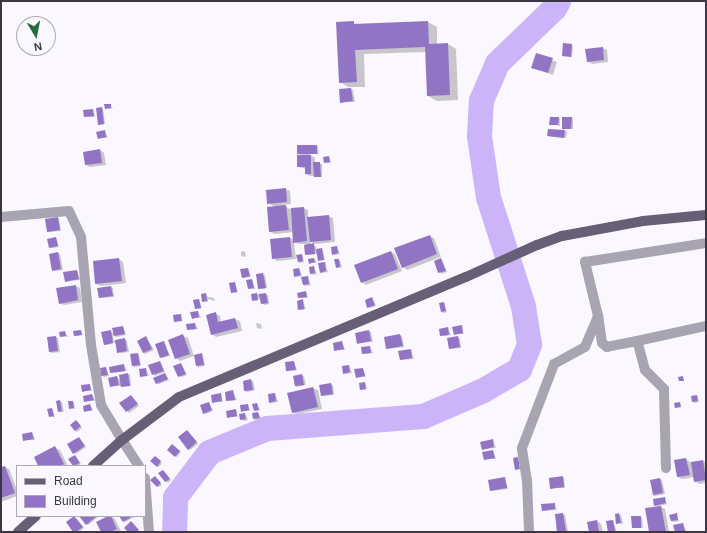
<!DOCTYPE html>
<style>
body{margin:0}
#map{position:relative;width:707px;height:533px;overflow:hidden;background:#faf8fe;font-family:Helvetica,sans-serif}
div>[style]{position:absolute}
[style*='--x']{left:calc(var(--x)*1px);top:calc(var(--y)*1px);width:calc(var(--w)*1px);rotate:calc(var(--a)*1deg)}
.shadow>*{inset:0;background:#0003}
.river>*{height:25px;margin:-12.5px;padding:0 12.5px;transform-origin:12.5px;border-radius:12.5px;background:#cbb5f8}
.building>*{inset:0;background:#9175c4}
.minor>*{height:10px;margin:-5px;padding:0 5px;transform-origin:5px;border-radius:5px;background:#a8a4b2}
.tertiary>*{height:10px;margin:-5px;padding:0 5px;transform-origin:5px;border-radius:5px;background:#a8a4b2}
.primary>*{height:10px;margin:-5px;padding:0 5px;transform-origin:5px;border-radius:5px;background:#665f76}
span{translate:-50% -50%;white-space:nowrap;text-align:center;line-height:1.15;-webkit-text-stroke:3px #faf8fe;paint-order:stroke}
.frame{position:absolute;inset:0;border:2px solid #3a3643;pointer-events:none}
.legend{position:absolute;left:16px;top:465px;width:130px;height:52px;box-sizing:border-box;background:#faf8fe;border:1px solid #adaab3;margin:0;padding:5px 7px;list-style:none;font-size:12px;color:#3a3643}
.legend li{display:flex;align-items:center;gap:8px;height:20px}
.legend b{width:20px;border:1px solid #adaab3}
.north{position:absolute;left:16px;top:16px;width:40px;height:40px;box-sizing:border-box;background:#faf8fe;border:1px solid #adaab3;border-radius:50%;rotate:170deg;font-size:11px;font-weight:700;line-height:16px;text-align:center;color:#3a3643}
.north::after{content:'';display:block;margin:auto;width:14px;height:18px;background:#266d39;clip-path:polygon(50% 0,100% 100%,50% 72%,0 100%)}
</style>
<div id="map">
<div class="shadow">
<div style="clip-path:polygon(428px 22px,437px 27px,437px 45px,448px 44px,456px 49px,458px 100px,437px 101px,428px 96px,426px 52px,364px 54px,365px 87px,348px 87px,340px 82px,353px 23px,357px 24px)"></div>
<div style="clip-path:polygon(571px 45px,573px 46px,572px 57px,563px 55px)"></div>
<div style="clip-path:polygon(603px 48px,607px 50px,608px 62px,592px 64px,588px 61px)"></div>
<div style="clip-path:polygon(536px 55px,557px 62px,553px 75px,533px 67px)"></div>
<div style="clip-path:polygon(351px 89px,353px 90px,355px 102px,341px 102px,340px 90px)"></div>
<div style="clip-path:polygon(110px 105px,113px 109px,106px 108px)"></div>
<div style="clip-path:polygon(102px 108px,103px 109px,105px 124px,100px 125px,98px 124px)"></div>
<div style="clip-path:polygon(93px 110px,95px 117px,85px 117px)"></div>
<div style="clip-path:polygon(559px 118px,560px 119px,560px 126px,550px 124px)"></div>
<div style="clip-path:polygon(571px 118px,573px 119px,573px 129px,563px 128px)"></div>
<div style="clip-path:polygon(105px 131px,108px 138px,98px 138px)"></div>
<div style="clip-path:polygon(565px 131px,567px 132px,566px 138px,548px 136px)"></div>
<div style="clip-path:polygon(317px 146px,318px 147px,319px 154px,309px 154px,315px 158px,315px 163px,322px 164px,322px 177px,310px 176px,306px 174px,306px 169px,298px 167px,303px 156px,298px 154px)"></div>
<div style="clip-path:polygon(100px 150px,104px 153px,106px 165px,90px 167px,86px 165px)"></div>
<div style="clip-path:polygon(329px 157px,331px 163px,327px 163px,325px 162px)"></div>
<div style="clip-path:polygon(285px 189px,290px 191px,291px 204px,283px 205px,290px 209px,303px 208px,308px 210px,308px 218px,328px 216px,333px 218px,335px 242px,315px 244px,310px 241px,311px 245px,316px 246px,316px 250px,323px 251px,325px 260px,319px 260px,318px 254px,306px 255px,305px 244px,299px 244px,294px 242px,296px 259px,277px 261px,273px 258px,290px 238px,294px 240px,294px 232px,274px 234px,270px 231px,275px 207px,268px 203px)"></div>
<div style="clip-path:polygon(58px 218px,59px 219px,61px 231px,48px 232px)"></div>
<div style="clip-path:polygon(429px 236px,434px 238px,441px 257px,407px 270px,403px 267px)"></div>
<div style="clip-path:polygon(56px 238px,59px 247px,52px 248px,50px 247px)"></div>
<div style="clip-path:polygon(337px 247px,340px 254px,335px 255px,333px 254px)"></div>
<div style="clip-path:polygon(244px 251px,245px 252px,246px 257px,241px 256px,241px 252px)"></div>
<div style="clip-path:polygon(391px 252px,395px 254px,402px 271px,366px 285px,362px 282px)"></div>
<div style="clip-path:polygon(58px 253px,60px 254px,63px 270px,54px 271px,53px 270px)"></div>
<div style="clip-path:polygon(302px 255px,304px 262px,300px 263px,298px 262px)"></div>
<div style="clip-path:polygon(119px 259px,123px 262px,126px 283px,101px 286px,96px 284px,94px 262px)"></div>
<div style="clip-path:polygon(314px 259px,317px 263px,310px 263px,309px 260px)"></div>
<div style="clip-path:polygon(441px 259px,447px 272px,441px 274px,435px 261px)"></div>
<div style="clip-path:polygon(339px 260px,340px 261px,342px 268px,337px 267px)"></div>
<div style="clip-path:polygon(325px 263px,328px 272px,322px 273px,321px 272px)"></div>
<div style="clip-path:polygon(314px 267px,317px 274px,313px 275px,311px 274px)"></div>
<div style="clip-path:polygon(248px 269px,251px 277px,244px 278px,242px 277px)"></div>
<div style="clip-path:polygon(299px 269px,302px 276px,297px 277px,295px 276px)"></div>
<div style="clip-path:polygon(77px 271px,80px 280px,66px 281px)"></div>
<div style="clip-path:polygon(263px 274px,265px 275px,267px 288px,261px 289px,259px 288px)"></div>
<div style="clip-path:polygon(308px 277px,311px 285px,305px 286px,304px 285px)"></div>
<div style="clip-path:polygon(252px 280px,255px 289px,250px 289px,248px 288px)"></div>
<div style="clip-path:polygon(235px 283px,238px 292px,233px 293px,231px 292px)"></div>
<div style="clip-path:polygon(76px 286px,80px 288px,82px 302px,64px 305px,60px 303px)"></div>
<div style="clip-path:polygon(111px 287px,113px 288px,114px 297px,99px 298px,98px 289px)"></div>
<div style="clip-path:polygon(306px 292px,308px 298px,299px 298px)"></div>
<div style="clip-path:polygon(206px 294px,208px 297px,214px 298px,215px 301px,208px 299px,208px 302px,203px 301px)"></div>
<div style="clip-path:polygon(257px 294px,268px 295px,269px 304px,264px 305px,261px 300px,254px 296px,253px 298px,258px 301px,253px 300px,252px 295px)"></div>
<div style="clip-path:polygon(372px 299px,376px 306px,370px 308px,368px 307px)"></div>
<div style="clip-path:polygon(199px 300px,202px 308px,197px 309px,194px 301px)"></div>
<div style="clip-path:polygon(303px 301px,306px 309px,301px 310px,299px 309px)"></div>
<div style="clip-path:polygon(444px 303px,447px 312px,443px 313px,442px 312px)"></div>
<div style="clip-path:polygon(198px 312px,201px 318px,192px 318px)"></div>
<div style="clip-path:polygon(216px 314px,220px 316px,221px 322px,235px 319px,240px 321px,242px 331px,216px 337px,212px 334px)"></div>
<div style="clip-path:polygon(256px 323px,261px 324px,262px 329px,257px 328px)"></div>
<div style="clip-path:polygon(195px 324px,198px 329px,188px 330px)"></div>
<div style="clip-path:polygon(461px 326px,464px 334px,454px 334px)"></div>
<div style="clip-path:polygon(123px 327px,126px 335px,116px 337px,113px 335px,114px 341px,127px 340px,129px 352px,120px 353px,116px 344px,109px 340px,108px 342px,113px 344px,105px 345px,111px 332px,114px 333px)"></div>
<div style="clip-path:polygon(448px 328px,451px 335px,441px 336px)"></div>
<div style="clip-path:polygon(81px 331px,83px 335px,75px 336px)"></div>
<div style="clip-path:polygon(369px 331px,371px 332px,373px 342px,358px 343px,356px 333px)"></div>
<div style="clip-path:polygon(65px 332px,68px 337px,61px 336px,60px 333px)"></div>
<div style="clip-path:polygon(400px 335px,402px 336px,404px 347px,387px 349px)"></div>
<div style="clip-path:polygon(183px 336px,188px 338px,194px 356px,180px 361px,176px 358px)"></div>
<div style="clip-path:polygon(56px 337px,58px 338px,60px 352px,52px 353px,50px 352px,48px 338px)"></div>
<div style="clip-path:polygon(146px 337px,154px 350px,145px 354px,143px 353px)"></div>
<div style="clip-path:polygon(458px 338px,460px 339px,461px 348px,450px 349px)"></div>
<div style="clip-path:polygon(164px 342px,170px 356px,162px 358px,161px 357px)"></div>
<div style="clip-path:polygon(342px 342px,345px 350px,335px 350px)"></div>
<div style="clip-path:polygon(370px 347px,373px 353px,363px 354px)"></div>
<div style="clip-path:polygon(411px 350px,414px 359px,401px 360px)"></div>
<div style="clip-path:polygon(138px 354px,139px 355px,141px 366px,134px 367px,133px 366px)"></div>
<div style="clip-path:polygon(202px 355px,203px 356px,205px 366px,198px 367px,197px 366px)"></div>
<div style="clip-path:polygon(160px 362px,165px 372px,155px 376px,149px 366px)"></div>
<div style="clip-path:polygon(294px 362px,297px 370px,287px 371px)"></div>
<div style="clip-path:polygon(181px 364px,187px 375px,181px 377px,179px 376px)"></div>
<div style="clip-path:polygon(124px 365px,127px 371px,111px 373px)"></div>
<div style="clip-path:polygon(349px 366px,352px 373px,346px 374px,344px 373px)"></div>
<div style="clip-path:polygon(106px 368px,109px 376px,104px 377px,102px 376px)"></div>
<div style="clip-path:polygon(146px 369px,149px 376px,141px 376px,140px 370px)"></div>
<div style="clip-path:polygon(363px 369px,366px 377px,356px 377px)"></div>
<div style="clip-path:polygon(128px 374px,130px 375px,131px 386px,110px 386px,117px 377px,120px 380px)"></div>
<div style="clip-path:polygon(165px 374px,169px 380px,159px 384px,157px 383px)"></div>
<div style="clip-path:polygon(302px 375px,304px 376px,306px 385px,297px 387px,295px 386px,294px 376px)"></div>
<div style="clip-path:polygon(251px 380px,253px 381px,255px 390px,247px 392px,245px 391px,244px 381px)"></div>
<div style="clip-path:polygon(365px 383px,367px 389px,363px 390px,361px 389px)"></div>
<div style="clip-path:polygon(331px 384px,333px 385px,334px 395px,322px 396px)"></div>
<div style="clip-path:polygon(89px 385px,92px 391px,83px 391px)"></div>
<div style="clip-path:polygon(313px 388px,318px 390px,322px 409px,297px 414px,292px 412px)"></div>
<div style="clip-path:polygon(233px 391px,237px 400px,229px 401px,226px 393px)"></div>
<div style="clip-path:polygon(221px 394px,223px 402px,213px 402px)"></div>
<div style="clip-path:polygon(275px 394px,278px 402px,272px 403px,270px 402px)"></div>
<div style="clip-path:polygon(92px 395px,95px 401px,85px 401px)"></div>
<div style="clip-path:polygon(131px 396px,139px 406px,129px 413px,121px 403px)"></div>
<div style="clip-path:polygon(697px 396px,699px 402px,695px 403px,693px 402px)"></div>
<div style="clip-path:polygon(60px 401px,62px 402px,64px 412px,60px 412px,58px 411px)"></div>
<div style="clip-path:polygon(72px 402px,74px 403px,75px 409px,70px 408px)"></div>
<div style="clip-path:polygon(209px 403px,213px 411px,206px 414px,204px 413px)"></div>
<div style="clip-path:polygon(257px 404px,260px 410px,256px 411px,254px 405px)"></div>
<div style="clip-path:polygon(90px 405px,93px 411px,85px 411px)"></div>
<div style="clip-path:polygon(248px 405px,250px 411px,242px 411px)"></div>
<div style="clip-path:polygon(52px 409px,55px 417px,51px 417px,48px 410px)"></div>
<div style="clip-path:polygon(236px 410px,238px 417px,228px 417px)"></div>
<div style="clip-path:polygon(258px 413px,261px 419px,256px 420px,254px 419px)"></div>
<div style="clip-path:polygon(245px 414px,248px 420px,243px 421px,240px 415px)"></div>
<div style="clip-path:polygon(78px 423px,82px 428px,77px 432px,75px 431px)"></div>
<div style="clip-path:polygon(187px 431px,198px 444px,190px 450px,189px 449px)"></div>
<div style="clip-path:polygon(32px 433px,35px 440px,24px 440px)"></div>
<div style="clip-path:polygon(79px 438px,86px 447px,76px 454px,74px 453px)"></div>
<div style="clip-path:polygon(493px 440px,496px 448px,482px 449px)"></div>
<div style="clip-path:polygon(174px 446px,181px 452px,177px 457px,175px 456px)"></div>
<div style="clip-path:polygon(55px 448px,60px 450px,68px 466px,39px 466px)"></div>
<div style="clip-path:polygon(493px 451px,496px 459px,485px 459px)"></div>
<div style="clip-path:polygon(75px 456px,81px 464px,78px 466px,74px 466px,70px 459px)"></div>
<div style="clip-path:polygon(157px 458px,162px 463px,159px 467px,158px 466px)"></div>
<div style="clip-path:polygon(686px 459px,691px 463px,703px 461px,706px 463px,706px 483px,699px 484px,695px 481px,694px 477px,682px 479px,678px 477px,675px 461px)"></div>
<div style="clip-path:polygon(5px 467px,9px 469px,17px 490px,17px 496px,1px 502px,1px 468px)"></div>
<div style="clip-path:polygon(165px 472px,171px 480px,168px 483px,160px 474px)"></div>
<div style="clip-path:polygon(562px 477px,564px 478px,565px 488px,551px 488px)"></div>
<div style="clip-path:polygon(156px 478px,162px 485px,159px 487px,158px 486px)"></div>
<div style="clip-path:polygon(505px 478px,508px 489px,491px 491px,489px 481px)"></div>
<div style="clip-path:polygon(660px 479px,662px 480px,665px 494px,655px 496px,653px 495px)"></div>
<div style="clip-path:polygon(664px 498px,667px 504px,659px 506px,665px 509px,669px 532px,650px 532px,659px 507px,655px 505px)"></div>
<div style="clip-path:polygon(555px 504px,557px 510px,543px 511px)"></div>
<div style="clip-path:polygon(563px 514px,565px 515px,568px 532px,559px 532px,556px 515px)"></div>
<div style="clip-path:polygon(616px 514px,621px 515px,623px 524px,617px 523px)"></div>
<div style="clip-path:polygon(676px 514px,679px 521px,674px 522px,672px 521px)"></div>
<div style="clip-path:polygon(80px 516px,97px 516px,98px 517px,88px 525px)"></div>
<div style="clip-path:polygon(111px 516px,115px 519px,121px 531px,102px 532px)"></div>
<div style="clip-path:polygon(120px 516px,134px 516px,134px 517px,125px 522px)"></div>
<div style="clip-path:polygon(640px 517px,642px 518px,643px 528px,635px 528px,633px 527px)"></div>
<div style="clip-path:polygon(76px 518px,84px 528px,79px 532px,75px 532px)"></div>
<div style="clip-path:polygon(597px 521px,601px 524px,603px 532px,590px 532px)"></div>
<div style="clip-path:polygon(613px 521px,617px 532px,609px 532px,607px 522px)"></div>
<div style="clip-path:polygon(683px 524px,687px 532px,676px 532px,675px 526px)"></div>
</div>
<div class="river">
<div style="--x:174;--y:532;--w:35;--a:-88"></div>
<div style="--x:175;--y:497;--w:56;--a:-52.9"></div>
<div style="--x:209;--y:452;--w:63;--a:-22.5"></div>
<div style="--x:267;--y:428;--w:156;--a:-4.4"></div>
<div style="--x:423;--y:416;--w:65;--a:-23.4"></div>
<div style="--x:483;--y:390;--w:42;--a:-30.3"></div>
<div style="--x:519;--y:369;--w:27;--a:-68"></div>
<div style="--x:529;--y:344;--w:38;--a:-99"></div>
<div style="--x:523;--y:306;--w:114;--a:-107.8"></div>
<div style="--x:488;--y:197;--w:62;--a:-98.4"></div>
<div style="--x:479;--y:136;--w:36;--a:-87"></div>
<div style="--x:481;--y:100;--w:40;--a:-66.6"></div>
<div style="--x:497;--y:63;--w:79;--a:-44"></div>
<div style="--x:554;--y:8;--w:8;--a:-60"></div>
</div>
<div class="building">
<div style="clip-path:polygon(354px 21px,354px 24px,428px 21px,429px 44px,448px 43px,450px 95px,427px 96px,425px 47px,355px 50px,357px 82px,339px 83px,336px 22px)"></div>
<div style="clip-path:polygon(563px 43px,572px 44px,571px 57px,562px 56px)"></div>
<div style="clip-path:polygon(603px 47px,604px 60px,587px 62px,585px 49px)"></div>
<div style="clip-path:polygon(536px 53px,553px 58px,548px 73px,531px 68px)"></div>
<div style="clip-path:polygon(351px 88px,353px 101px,340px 103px,339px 89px)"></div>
<div style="clip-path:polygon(104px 104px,111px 104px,111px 108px,105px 109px)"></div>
<div style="clip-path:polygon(102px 107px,104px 124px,98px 125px,96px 108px)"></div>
<div style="clip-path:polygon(93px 109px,94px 116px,84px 117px,83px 110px)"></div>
<div style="clip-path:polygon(550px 117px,559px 117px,558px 125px,549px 125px)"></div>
<div style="clip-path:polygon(562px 117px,572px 117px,571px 129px,562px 129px)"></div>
<div style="clip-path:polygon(548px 129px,565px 130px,564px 138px,547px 136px)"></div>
<div style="clip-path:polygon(105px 130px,106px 137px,98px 139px,96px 132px)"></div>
<div style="clip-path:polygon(297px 145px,317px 145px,317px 154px,297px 154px)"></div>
<div style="clip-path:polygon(100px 149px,102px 163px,85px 165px,83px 152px)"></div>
<div style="clip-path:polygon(297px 155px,311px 155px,311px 174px,305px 174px,305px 167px,297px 167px)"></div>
<div style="clip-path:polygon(329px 156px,330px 162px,324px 163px,323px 157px)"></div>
<div style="clip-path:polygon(313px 162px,320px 162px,321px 177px,314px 177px)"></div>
<div style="clip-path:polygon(286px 188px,287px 202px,267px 204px,266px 190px)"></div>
<div style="clip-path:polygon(286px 205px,289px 230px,269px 232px,267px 207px)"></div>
<div style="clip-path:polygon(304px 207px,307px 241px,293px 243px,291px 208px)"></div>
<div style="clip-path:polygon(329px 215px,331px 240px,310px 242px,307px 217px)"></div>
<div style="clip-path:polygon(58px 217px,60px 230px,47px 232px,45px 219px)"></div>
<div style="clip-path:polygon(430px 235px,437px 254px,402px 268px,394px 248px)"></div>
<div style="clip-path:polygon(56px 237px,58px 246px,49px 248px,47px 239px)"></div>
<div style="clip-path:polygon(290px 237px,292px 257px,272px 259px,270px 239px)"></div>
<div style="clip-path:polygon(314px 243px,315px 254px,305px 255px,304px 245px)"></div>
<div style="clip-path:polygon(337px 246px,338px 253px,332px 255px,331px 247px)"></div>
<div style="clip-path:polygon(322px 248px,324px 260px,318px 261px,316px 249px)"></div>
<div style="clip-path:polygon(391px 251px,398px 269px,361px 283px,354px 265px)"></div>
<div style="clip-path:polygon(58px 252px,61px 269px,52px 271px,49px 254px)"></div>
<div style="clip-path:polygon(302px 254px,303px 261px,298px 262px,296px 255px)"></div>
<div style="clip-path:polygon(119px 258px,122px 281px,95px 284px,93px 261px)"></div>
<div style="clip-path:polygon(314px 258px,315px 262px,309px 264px,308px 259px)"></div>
<div style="clip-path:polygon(441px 258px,446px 271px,438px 273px,434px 261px)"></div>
<div style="clip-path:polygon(334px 259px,339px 259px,340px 267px,336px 268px)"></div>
<div style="clip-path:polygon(325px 262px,326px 271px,320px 273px,318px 263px)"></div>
<div style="clip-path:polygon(314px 266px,315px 273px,310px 274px,309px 267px)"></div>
<div style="clip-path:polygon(248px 268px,250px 276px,242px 278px,240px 269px)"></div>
<div style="clip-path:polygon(299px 268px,301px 275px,294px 277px,293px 269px)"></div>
<div style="clip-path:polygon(77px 270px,79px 279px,65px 282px,63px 272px)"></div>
<div style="clip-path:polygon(263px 273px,266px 288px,258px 289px,256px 274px)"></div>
<div style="clip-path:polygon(308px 276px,309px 284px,303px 285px,301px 277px)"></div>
<div style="clip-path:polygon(252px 279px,254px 288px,248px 289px,246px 280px)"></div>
<div style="clip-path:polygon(235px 282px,237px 292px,231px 293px,229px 283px)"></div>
<div style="clip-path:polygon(76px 285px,78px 300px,59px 304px,56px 288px)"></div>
<div style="clip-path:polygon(111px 286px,113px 296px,99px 298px,97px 288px)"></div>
<div style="clip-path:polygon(306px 291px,307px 297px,298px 298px,297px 293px)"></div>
<div style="clip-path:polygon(206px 293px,207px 301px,202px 302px,201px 294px)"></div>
<div style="clip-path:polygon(257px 293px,258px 300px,252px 301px,251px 294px)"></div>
<div style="clip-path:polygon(266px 293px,268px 303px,261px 304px,259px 294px)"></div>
<div style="clip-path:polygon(372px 297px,375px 305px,367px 308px,365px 300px)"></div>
<div style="clip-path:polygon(199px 299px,201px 308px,195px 309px,193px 300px)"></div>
<div style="clip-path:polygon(303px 299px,304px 309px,298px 310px,297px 301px)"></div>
<div style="clip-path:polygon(444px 302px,446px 311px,441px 312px,439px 303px)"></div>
<div style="clip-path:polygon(198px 311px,199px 317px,192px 319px,190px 312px)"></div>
<div style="clip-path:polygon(216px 312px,218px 322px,235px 318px,238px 328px,211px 335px,206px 315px)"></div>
<div style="clip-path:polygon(181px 314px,182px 321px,174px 322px,173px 315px)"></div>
<div style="clip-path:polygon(195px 323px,196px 329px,187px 330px,186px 324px)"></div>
<div style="clip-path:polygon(462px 325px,463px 333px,454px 335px,452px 327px)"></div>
<div style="clip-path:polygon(123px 326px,125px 334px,114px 336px,112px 328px)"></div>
<div style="clip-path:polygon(448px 327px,449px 335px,440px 336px,439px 329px)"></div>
<div style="clip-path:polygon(81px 330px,82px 335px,74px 336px,73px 331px)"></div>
<div style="clip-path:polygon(111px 330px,113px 343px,104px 345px,101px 332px)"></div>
<div style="clip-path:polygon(369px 330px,371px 341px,357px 344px,355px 333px)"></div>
<div style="clip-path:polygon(65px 331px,66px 336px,60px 337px,59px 332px)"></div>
<div style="clip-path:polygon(183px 334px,190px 354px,175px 359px,168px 340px)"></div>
<div style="clip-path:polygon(400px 334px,403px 346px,386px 349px,384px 337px)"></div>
<div style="clip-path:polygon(56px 336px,58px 351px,49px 352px,47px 337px)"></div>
<div style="clip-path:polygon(146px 336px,152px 349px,143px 353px,137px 341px)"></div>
<div style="clip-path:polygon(458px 336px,460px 347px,449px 349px,447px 338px)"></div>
<div style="clip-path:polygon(125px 338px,127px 351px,117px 353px,115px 340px)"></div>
<div style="clip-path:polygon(164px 341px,169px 355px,160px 358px,155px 344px)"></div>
<div style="clip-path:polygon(342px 341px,344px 349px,334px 351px,333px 343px)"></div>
<div style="clip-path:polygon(370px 346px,371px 353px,362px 354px,361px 347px)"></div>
<div style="clip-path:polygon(411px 349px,412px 358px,400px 360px,398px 351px)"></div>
<div style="clip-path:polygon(138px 353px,140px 365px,132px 366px,130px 354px)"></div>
<div style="clip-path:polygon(202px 353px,204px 365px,196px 366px,194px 355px)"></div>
<div style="clip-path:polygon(160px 361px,164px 371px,152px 375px,148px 365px)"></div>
<div style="clip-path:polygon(294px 361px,296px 370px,286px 371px,285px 362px)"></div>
<div style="clip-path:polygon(181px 363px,186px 374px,178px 377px,173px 366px)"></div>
<div style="clip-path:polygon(124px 364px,125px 371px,110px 373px,109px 367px)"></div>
<div style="clip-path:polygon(349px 365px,350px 372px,343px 374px,342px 366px)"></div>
<div style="clip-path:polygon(106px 367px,108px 375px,101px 376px,100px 368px)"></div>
<div style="clip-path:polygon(146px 368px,147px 376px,140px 377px,139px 369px)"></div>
<div style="clip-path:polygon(363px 368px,365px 376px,356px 378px,354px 369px)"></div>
<div style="clip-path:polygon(128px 373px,130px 386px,121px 387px,119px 375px)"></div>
<div style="clip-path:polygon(165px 373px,168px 379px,156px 384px,153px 378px)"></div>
<div style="clip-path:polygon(302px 374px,304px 385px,295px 386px,293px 376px)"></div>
<div style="clip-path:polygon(117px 376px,119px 385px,110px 387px,108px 378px)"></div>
<div style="clip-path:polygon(683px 376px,684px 381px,679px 381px,678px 377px)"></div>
<div style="clip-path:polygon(251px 379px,253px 390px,244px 391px,243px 381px)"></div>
<div style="clip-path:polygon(365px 382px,366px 389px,360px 390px,359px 383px)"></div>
<div style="clip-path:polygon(331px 383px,333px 394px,321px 396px,319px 385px)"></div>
<div style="clip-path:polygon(90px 384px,91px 390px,82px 392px,81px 385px)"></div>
<div style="clip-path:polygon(313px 387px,318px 407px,292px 413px,287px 393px)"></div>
<div style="clip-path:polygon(233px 390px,235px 400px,226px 401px,225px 392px)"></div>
<div style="clip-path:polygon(221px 393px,222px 401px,212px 403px,211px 395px)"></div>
<div style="clip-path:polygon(275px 393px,276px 401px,269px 403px,268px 394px)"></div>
<div style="clip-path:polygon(92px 394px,94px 400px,84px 402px,83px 396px)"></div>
<div style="clip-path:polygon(131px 395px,138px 404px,126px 412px,119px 403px)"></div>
<div style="clip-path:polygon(697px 395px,698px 401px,692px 402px,691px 396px)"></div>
<div style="clip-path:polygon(60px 400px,62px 411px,58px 412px,56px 401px)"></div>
<div style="clip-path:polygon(68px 401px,73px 401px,74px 408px,69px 409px)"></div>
<div style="clip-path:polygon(209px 402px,212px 410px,203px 414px,200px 405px)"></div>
<div style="clip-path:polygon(680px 402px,681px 407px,675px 408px,674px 403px)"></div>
<div style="clip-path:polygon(257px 403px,259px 410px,254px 411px,252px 404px)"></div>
<div style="clip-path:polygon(90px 404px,92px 410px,84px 412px,83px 406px)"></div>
<div style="clip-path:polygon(248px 404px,249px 410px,241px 412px,240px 405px)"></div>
<div style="clip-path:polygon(52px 408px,54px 416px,49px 417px,47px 409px)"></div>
<div style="clip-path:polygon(236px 409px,237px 416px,227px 418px,226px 411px)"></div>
<div style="clip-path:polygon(258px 412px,260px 418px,253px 419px,252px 413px)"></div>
<div style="clip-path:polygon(245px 413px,246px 419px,240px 420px,239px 414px)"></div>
<div style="clip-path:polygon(76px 420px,81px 426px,75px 431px,70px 425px)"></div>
<div style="clip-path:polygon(187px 430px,197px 442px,188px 450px,178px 437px)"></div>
<div style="clip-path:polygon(32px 432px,34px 439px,23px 441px,22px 434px)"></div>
<div style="clip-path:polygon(79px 437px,85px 446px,73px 454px,67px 444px)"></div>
<div style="clip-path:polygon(493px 439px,494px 447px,482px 450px,480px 442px)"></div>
<div style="clip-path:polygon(172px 444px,180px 451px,175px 457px,167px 450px)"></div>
<div style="clip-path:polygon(55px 446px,64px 464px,61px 466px,38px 466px,34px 457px)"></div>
<div style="clip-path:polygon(493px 450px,495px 458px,484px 460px,482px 452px)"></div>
<div style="clip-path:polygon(75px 455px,80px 463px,73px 466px,68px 459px)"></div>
<div style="clip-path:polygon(155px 456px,161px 461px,157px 467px,150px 461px)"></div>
<div style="clip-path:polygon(518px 457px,520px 469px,515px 470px,513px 458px)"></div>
<div style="clip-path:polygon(686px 458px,690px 475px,677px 477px,674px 460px)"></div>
<div style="clip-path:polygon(703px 460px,706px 480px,694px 482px,691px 462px)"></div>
<div style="clip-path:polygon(5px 466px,15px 493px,1px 498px,1px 467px)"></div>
<div style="clip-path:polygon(163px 470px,170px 479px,165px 482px,158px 473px)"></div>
<div style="clip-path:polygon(155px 476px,161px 483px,157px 487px,150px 480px)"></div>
<div style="clip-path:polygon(563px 476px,564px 487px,550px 489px,549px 478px)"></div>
<div style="clip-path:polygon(505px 477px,507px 488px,490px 491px,488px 480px)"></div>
<div style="clip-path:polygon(660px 478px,663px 493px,653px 495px,650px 480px)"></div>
<div style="clip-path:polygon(665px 497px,666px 503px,654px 506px,653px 499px)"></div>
<div style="clip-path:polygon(555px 503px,555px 509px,542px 511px,541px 504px)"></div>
<div style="clip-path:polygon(661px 506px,666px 532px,649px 532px,645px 508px)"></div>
<div style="clip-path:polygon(563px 513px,566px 531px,557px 532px,555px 514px)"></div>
<div style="clip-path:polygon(619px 513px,621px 523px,616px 524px,615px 514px)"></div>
<div style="clip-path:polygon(677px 513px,678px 520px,671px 521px,669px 515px)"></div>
<div style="clip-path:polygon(74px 516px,83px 527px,76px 532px,73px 532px,66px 522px)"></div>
<div style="clip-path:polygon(79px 516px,97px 516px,86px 525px)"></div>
<div style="clip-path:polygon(108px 516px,111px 516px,117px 529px,110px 532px,101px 532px,96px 522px)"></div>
<div style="clip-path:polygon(119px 516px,133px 516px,123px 522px)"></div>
<div style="clip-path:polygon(631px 516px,641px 516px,641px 528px,632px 528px)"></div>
<div style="clip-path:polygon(597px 520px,599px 532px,589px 532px,587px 522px)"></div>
<div style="clip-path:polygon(613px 520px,615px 531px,608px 532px,606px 521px)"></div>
<div style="clip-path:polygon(131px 521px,139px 530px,137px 532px,128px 532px,124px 528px)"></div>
<div style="clip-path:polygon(683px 523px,685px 531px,675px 532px,673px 525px)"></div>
</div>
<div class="minor">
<div style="--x:637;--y:341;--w:71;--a:-12.3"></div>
<div style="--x:122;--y:440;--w:31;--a:57"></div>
<div style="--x:666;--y:468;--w:79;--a:-91.5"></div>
<div style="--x:664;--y:389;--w:27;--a:-135"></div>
<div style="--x:645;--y:370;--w:30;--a:-105"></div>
<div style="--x:637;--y:341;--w:31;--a:169"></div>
<div style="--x:607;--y:347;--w:6;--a:-141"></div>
<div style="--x:602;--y:343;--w:27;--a:-98"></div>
<div style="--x:598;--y:316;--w:56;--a:-103.5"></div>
<div style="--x:585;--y:262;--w:122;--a:-8.9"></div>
<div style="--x:145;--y:478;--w:54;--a:85.8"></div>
<div style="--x:529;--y:532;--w:51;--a:-92.2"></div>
<div style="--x:527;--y:481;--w:33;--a:-99"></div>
<div style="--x:522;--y:448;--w:90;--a:-69.1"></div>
<div style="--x:554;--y:364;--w:35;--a:-29"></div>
<div style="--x:585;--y:347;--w:34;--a:-67"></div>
</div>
<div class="tertiary">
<div style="--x:1;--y:217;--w:68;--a:-5"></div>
<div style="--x:69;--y:211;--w:29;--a:65"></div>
<div style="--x:81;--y:237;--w:108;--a:84.7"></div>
<div style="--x:91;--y:345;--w:61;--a:80.5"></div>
<div style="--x:101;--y:405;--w:41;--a:59"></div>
</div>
<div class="primary">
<div style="--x:93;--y:466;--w:39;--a:-42"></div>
<div style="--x:122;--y:440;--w:71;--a:-37"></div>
<div style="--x:179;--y:397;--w:311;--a:-22.7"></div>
<div style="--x:466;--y:277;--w:78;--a:-24.3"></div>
<div style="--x:537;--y:245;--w:27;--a:-20"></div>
<div style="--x:562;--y:236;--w:82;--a:-10.5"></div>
<div style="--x:643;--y:221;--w:63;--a:-5.4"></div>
<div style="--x:18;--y:532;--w:24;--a:-42"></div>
</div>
<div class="frame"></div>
<ul class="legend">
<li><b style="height:5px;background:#665f76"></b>Road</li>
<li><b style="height:11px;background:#9175c4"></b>Building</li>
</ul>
<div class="north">N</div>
</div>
